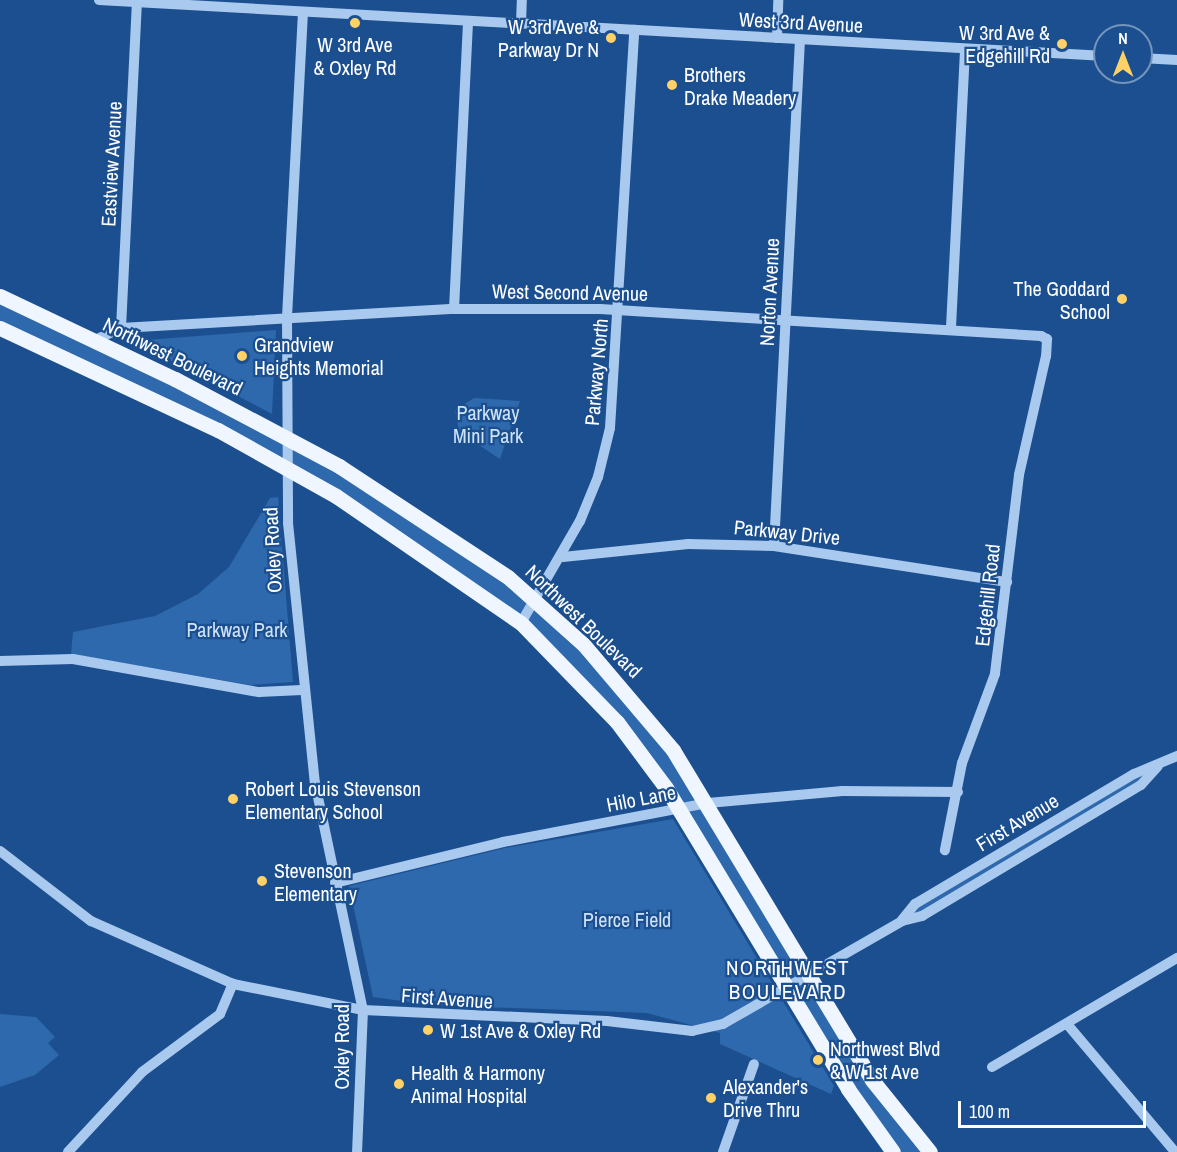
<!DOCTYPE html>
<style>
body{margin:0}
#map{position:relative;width:1177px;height:1152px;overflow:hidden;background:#1b4f8f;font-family:"Archivo Narrow",sans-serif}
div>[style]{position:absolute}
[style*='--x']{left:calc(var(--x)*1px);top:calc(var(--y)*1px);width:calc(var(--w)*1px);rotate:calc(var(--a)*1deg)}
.green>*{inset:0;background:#2e69ad}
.minor>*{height:10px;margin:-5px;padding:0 5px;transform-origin:5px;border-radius:5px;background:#a9c9ee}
.major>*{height:15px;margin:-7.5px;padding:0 7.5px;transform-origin:7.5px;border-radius:7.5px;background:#f0f6ff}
.dots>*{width:16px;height:16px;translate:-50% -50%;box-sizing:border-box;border:3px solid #1b4f8f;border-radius:50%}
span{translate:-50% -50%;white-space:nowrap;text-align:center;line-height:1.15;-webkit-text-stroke:4.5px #1b4f8f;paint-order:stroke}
.street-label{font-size:20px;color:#fff}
.poi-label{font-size:20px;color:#fff}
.right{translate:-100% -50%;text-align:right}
.left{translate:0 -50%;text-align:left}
.park-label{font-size:20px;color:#cfe3fa}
.neighbourhood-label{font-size:21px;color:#fff;letter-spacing:1.5px}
.north{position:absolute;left:1093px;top:24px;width:60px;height:60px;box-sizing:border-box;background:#1b4f8f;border:2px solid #7695bc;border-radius:50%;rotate:0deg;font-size:16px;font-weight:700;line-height:24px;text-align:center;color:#fff}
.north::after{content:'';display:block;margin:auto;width:21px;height:27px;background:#ffd166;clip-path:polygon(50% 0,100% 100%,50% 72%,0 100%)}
.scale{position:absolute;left:958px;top:1101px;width:188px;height:27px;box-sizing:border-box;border:3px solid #fff;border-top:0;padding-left:8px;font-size:18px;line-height:21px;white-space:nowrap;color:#fff;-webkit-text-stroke:4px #1b4f8f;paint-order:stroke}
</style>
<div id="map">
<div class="green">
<div style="clip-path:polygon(0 296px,288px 437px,508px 577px,633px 697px,809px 975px,930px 1152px,893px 1152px,666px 788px,521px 623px,336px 496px,0 328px)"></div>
<div style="clip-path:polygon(276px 330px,272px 414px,133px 341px)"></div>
<div style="clip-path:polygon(474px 398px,520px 401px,500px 459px,459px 432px,455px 410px)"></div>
<div style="clip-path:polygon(278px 497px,293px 682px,250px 685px,71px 654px,73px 632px,155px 616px,198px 594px,229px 567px,270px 498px)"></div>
<div style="clip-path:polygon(1158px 766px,1141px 785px,922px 916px,902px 921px,915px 904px)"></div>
<div style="clip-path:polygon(673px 819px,834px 1086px,831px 1094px,720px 1044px,720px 1033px,647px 1013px,431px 1005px,373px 997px,349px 886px,505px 848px)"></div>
<div style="clip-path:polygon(0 1014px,36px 1017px,55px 1037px,48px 1043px,59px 1055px,35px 1075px,0 1087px)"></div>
</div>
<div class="minor">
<div style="--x:99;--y:0;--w:1008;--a:3.19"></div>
<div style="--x:303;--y:12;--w:305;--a:93"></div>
<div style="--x:287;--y:317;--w:206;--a:89.7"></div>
<div style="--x:288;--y:523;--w:261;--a:84.1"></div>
<div style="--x:315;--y:783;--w:232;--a:78.1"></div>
<div style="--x:363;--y:1010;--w:142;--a:92.4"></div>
<div style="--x:521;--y:24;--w:24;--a:-88"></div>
<div style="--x:777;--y:38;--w:38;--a:-88"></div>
<div style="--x:1141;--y:58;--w:36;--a:3"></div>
<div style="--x:454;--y:309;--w:288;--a:-87.2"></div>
<div style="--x:951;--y:327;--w:278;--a:-87.1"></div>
<div style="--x:121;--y:328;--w:326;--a:-87.2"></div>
<div style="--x:93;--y:341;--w:31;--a:-25"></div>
<div style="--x:121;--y:328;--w:334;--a:-3.3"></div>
<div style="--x:454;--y:309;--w:146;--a:0"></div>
<div style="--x:600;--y:309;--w:442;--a:3.5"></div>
<div style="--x:1041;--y:336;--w:7;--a:27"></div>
<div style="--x:1047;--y:339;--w:17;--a:93"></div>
<div style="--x:1046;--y:356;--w:122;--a:102.8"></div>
<div style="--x:1019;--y:475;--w:200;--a:96.9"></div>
<div style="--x:995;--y:674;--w:95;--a:110.3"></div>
<div style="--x:962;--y:763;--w:89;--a:101.1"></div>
<div style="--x:774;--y:546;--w:507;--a:-87.06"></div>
<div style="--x:563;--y:557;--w:126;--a:-5.9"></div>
<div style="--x:688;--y:544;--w:86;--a:1.3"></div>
<div style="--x:774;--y:546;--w:236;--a:8.8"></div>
<div style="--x:521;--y:623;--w:118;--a:-60"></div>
<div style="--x:580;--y:521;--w:48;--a:-67.8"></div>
<div style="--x:598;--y:477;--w:50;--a:-76.2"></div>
<div style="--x:610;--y:428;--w:399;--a:-86.5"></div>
<div style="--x:0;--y:661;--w:73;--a:-1.6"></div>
<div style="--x:73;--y:659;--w:189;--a:10.1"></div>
<div style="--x:259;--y:692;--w:43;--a:-2.7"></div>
<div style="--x:0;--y:851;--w:115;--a:37.6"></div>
<div style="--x:91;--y:921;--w:155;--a:23.9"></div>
<div style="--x:233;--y:984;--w:133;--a:11.3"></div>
<div style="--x:363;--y:1010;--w:244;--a:2.6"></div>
<div style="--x:607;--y:1021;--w:86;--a:6.7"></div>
<div style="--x:692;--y:1031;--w:32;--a:-13"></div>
<div style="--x:723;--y:1024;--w:207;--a:-29.9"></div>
<div style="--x:902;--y:921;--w:21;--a:-14"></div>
<div style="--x:922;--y:916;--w:255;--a:-30.9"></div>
<div style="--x:1141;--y:785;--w:25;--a:-48"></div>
<div style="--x:335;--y:883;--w:173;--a:-13.7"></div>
<div style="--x:503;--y:842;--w:209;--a:-10.8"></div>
<div style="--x:708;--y:803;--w:135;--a:-5.1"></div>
<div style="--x:842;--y:791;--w:116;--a:0.5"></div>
<div style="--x:902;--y:920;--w:21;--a:-51"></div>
<div style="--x:915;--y:904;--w:255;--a:-30.7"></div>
<div style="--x:1134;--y:774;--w:47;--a:-22.7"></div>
<div style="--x:1067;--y:1024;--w:167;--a:49.8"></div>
<div style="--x:992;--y:1067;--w:215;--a:-30.5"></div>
<div style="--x:68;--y:1152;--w:109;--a:-47.2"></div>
<div style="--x:142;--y:1072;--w:97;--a:-36.6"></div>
<div style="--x:220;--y:1014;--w:33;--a:-67"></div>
<div style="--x:723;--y:1152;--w:93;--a:-70.6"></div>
</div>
<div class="major">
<div style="--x:0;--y:296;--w:194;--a:25.4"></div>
<div style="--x:175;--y:379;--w:186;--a:27.9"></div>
<div style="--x:339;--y:466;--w:202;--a:33.3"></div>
<div style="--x:508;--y:577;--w:102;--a:41.8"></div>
<div style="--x:584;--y:645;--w:138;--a:49.7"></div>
<div style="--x:673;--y:750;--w:385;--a:58.9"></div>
<div style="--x:872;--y:1080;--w:92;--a:51.1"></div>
<div style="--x:0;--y:328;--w:241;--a:25.1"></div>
<div style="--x:218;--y:430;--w:135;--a:29.2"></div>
<div style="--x:336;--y:496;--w:224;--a:34.5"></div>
<div style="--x:521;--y:623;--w:138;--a:45.9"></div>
<div style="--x:617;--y:722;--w:82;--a:53.4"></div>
<div style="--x:666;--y:788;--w:352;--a:58.8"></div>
<div style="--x:848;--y:1089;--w:77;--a:54.5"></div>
</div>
<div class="dots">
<div style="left:355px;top:23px;background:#ffd166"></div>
<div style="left:611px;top:38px;background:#ffd166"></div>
<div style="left:1062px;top:44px;background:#ffd166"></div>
<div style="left:672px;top:85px;background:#ffd166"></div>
<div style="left:1122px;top:299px;background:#ffd166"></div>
<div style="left:242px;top:356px;background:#ffd166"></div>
<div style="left:233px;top:799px;background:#ffd166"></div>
<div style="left:262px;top:881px;background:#ffd166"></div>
<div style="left:428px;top:1030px;background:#ffd166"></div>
<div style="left:818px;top:1060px;background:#ffd166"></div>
<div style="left:399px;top:1084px;background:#ffd166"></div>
<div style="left:711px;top:1098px;background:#ffd166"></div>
</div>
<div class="street-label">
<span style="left:801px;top:22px;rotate:3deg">West 3rd Avenue</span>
<span style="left:111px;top:164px;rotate:-87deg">Eastview Avenue</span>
<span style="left:570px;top:292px;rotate:1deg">West Second Avenue</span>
<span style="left:769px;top:292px;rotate:-87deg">Norton Avenue</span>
<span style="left:173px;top:356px;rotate:26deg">Northwest Boulevard</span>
<span style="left:596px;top:372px;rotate:-85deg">Parkway North</span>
<span style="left:787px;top:532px;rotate:6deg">Parkway Drive</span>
<span style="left:272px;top:550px;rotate:-93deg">Oxley Road</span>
<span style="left:987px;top:595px;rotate:-84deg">Edgehill Road</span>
<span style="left:584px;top:621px;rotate:44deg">Northwest Boulevard</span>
<span style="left:641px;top:798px;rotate:-11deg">Hilo Lane</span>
<span style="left:1017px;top:822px;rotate:-31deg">First Avenue</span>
<span style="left:447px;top:998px;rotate:4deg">First Avenue</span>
<span style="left:341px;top:1047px;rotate:-90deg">Oxley Road</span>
</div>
<div class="poi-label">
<span class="right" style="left:599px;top:38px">W 3rd Ave &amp;<br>Parkway Dr N</span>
<span class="right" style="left:1050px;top:44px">W 3rd Ave &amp;<br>Edgehill Rd</span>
<span style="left:355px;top:56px">W 3rd Ave<br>&amp; Oxley Rd</span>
<span class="left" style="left:684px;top:86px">Brothers<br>Drake Meadery</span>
<span class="right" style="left:1110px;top:300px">The Goddard<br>School</span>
<span class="left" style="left:254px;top:356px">Grandview<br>Heights Memorial</span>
<span class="left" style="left:245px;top:800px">Robert Louis Stevenson<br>Elementary School</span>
<span class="left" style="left:274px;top:882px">Stevenson<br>Elementary</span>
<span class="left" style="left:440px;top:1030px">W 1st Ave &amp; Oxley Rd</span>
<span class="left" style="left:830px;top:1060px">Northwest Blvd<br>&amp; W 1st Ave</span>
<span class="left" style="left:411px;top:1084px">Health &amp; Harmony<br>Animal Hospital</span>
<span class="left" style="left:723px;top:1098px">Alexander's<br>Drive Thru</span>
</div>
<div class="park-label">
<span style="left:488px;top:424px">Parkway<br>Mini Park</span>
<span style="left:237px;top:629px">Parkway Park</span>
<span style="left:627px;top:919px">Pierce Field</span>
</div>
<div class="neighbourhood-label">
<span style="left:788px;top:980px">NORTHWEST<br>BOULEVARD</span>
</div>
<div class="north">N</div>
<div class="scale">100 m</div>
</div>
